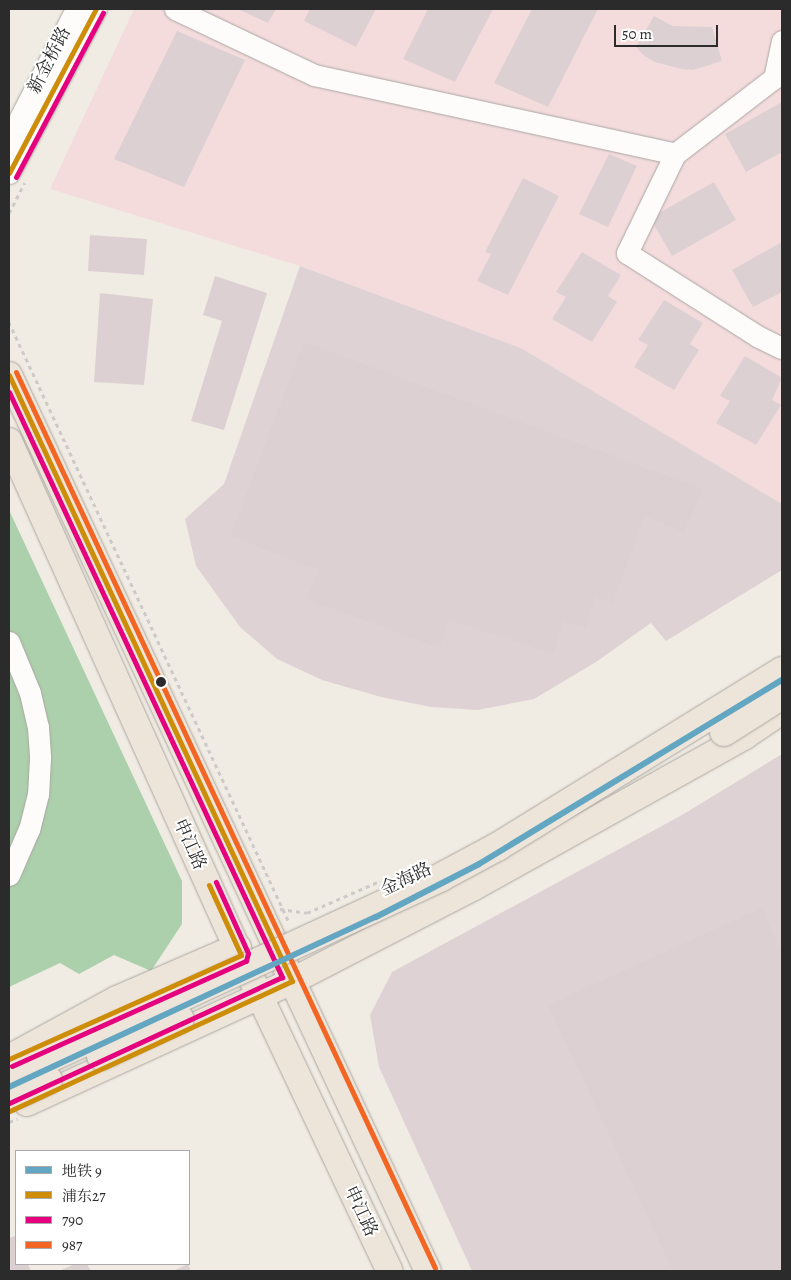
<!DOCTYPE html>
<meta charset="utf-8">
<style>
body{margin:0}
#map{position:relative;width:791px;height:1280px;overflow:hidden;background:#f1ece3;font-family:Alegreya,"Noto Serif SC",serif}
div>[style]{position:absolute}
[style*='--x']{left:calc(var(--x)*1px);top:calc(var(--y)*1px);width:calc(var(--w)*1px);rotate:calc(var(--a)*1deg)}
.built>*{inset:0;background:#f4dcdd}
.industrial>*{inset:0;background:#dfd2d5}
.forest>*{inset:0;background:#acd0ab}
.building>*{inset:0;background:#ddd0d2}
.path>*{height:2.5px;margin-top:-1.25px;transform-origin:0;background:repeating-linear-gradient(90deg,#cccbc9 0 4px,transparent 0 8px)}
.roads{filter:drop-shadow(0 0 1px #aaa7a2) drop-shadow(0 0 1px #aaa7a2)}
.minor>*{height:21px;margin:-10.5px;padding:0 10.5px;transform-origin:10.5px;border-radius:10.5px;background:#fdfcfb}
.major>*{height:26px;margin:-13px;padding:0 13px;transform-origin:13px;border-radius:13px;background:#ede4da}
.highway>*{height:28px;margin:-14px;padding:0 14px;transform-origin:14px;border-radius:14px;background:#ede4da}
.bridges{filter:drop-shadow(0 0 1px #aaa7a2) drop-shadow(0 0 1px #aaa7a2)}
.highway-bridge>*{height:28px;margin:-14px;padding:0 14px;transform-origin:14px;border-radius:14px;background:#ede4da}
.bus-1>*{height:5px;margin:-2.5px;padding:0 2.5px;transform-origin:2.5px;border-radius:2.5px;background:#ce8d09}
.bus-2>*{height:5px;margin:-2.5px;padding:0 2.5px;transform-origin:2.5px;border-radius:2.5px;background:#e5007d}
.bus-3>*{height:5px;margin:-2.5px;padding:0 2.5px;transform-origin:2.5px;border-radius:2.5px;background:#f26522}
.metro-1>*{height:6px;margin:-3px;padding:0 3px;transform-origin:3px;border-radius:3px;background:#63a6c2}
.dots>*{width:14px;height:14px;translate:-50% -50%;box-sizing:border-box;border:2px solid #fff;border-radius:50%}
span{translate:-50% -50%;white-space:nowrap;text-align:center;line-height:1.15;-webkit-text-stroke:4px #fff;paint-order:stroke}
.street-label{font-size:18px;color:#2b2b2b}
.frame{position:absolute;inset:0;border:10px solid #2b2b2b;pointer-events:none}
.legend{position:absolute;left:15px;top:1150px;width:175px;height:115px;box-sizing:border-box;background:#fff;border:1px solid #aaa;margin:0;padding:6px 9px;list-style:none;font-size:15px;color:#2b2b2b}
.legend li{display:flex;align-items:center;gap:10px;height:25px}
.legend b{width:25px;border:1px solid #aaa}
.scale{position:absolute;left:614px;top:25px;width:104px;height:22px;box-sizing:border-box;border:2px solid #2b2b2b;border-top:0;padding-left:6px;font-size:15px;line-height:18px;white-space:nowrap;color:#2b2b2b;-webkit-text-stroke:4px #fff;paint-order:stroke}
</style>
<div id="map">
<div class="built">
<div style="clip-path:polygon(134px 9px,782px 9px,782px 504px,521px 348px,300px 266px,50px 189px)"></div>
</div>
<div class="industrial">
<div style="clip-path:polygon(300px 266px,521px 348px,782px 504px,782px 570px,666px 641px,651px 623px,596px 662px,534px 699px,478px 710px,431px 707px,381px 697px,322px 680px,277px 659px,240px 627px,196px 566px,185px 519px,224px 484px)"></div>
<div style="clip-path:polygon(782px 754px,782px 1271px,472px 1271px,379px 1067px,370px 1015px,392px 972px,682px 815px)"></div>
</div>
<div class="forest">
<div style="clip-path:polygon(9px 510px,182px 881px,182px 924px,151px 971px,114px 955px,79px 974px,60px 963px,9px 987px)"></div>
</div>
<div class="building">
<div style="clip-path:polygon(238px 9px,276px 9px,268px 23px)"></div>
<div style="clip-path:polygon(310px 9px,376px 9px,356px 47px,304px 21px)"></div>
<div style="clip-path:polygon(428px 9px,493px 9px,455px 82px,403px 59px)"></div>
<div style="clip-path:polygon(532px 9px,598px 9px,548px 107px,494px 83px)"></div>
<div style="clip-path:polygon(654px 16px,673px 26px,712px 27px,722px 61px,693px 70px,681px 69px,655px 62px,643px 55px,636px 47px)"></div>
<div style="clip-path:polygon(177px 31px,245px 60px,184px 187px,114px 159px)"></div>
<div style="clip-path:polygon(782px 102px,782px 152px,746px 172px,725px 134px)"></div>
<div style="clip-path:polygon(609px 154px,637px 166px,608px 227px,579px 214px)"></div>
<div style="clip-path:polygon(523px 178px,559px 196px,508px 295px,477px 281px,491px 254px,485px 252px)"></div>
<div style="clip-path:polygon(714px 182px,736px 220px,672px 256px,650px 218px)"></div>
<div style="clip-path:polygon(90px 235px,147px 239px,144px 275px,88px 271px)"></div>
<div style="clip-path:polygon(782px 242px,782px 292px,753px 307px,732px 270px)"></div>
<div style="clip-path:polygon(582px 252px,621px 275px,608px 296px,617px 302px,592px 342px,552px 319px,566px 297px,556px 292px)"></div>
<div style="clip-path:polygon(215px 276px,267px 293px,224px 430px,191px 421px,222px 321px,203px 315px)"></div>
<div style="clip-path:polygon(100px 293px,153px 299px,144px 385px,94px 382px)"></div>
<div style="clip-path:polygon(664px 300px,703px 323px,690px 344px,699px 350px,674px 390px,634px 367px,648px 345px,638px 340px)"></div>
<div style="clip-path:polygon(304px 342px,703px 489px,684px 532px,644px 516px,613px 603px,595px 597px,586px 628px,563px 621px,554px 654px,449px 620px,439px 648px,306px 599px,319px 570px,230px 536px)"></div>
<div style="clip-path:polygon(745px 356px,782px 378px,772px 400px,781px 405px,756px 445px,716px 423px,730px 401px,720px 396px)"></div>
<div style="clip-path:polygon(762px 908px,782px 953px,782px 1271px,673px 1271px,548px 1005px)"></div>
<div style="clip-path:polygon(15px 1236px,16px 1264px,28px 1264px,31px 1271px,9px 1271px,9px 1238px)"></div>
<div style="clip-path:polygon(75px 1264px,87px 1264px,91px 1271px,59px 1271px)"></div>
<div style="clip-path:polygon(188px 1264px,191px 1271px,173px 1271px)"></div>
</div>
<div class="path">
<div style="--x:9;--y:213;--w:34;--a:-63"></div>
<div style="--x:9;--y:322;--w:664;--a:64.98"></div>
<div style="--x:280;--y:909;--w:27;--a:8"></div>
<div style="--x:307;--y:913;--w:80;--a:-23.7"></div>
<div style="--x:9;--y:1122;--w:9;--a:-21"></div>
</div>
<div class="roads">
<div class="minor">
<div style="--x:175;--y:9;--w:154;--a:25.4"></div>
<div style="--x:314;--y:75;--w:370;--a:12.3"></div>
<div style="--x:782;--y:41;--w:38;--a:102"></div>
<div style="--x:774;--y:78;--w:125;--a:142.5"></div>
<div style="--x:675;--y:154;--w:110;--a:115.9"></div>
<div style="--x:627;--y:253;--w:156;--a:32.5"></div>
<div style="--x:759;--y:337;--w:25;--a:26"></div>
<div style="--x:9;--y:139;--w:146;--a:-62.7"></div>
<div style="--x:9;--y:173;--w:186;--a:-62.1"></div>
<div style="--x:9;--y:642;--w:55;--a:67.6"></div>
<div style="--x:30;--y:693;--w:35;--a:77"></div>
<div style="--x:38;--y:727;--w:31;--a:86"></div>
<div style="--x:40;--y:758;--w:36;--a:93"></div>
<div style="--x:38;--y:794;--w:36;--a:104"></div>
<div style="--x:29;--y:829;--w:50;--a:113.5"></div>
</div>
<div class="major">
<div style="--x:9;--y:375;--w:989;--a:64.94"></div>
<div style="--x:9;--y:441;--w:556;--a:65.79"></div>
<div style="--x:237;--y:948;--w:357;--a:64.7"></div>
<div style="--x:27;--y:1103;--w:292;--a:-24.7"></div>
<div style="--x:292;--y:981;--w:205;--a:-27.3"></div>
<div style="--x:474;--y:887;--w:310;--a:-29.1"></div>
<div style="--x:745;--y:736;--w:45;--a:-34"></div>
</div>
<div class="highway">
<div style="--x:9;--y:1059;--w:123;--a:-28.6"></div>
<div style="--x:117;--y:1000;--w:131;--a:-23.4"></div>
</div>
</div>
<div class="bridges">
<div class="highway-bridge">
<div style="--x:724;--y:732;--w:69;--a:-32.5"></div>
<div style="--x:101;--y:1056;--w:87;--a:-25.1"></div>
<div style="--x:9;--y:1077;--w:476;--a:-24.8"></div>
<div style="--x:441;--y:877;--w:64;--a:-28.2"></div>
<div style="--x:497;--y:847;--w:335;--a:-31.7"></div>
<div style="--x:9;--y:1098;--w:43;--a:-24.8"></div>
</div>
</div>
<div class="bus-1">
<div style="--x:9;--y:173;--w:186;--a:-62.1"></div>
<div style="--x:9;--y:375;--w:669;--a:64.97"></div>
<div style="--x:292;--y:981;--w:311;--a:155.3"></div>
<div style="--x:9;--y:1059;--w:254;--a:-24.1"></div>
<div style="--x:241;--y:955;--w:77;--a:-114.6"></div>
</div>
<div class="bus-2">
<div style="--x:16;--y:177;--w:186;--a:-62.1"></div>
<div style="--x:9;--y:392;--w:646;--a:64.98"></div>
<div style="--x:282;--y:977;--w:301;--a:155.2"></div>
<div style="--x:12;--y:1066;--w:256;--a:-24.2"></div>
<div style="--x:246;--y:961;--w:8;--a:-76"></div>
<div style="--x:248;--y:953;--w:78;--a:-114.3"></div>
</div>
<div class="bus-3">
<div style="--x:16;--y:372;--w:989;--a:64.94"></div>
</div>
<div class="metro-1">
<div style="--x:9;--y:1087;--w:404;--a:-24.9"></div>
<div style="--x:376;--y:917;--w:116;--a:-27.2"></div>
<div style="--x:479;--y:864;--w:354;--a:-31.3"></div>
</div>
<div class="dots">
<div style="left:161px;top:682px;background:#2b2b2b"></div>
</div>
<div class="street-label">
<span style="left:49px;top:60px;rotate:-63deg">新金桥路</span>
<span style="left:190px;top:844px;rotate:66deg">申江路</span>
<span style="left:406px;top:879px;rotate:-25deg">金海路</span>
<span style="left:361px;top:1211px;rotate:65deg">申江路</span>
</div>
<div class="frame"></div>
<ul class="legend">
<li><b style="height:6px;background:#63a6c2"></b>地铁 9</li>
<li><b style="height:6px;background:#ce8d09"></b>浦东27</li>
<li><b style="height:6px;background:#e5007d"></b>790</li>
<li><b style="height:6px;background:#f26522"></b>987</li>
</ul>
<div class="scale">50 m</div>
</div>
